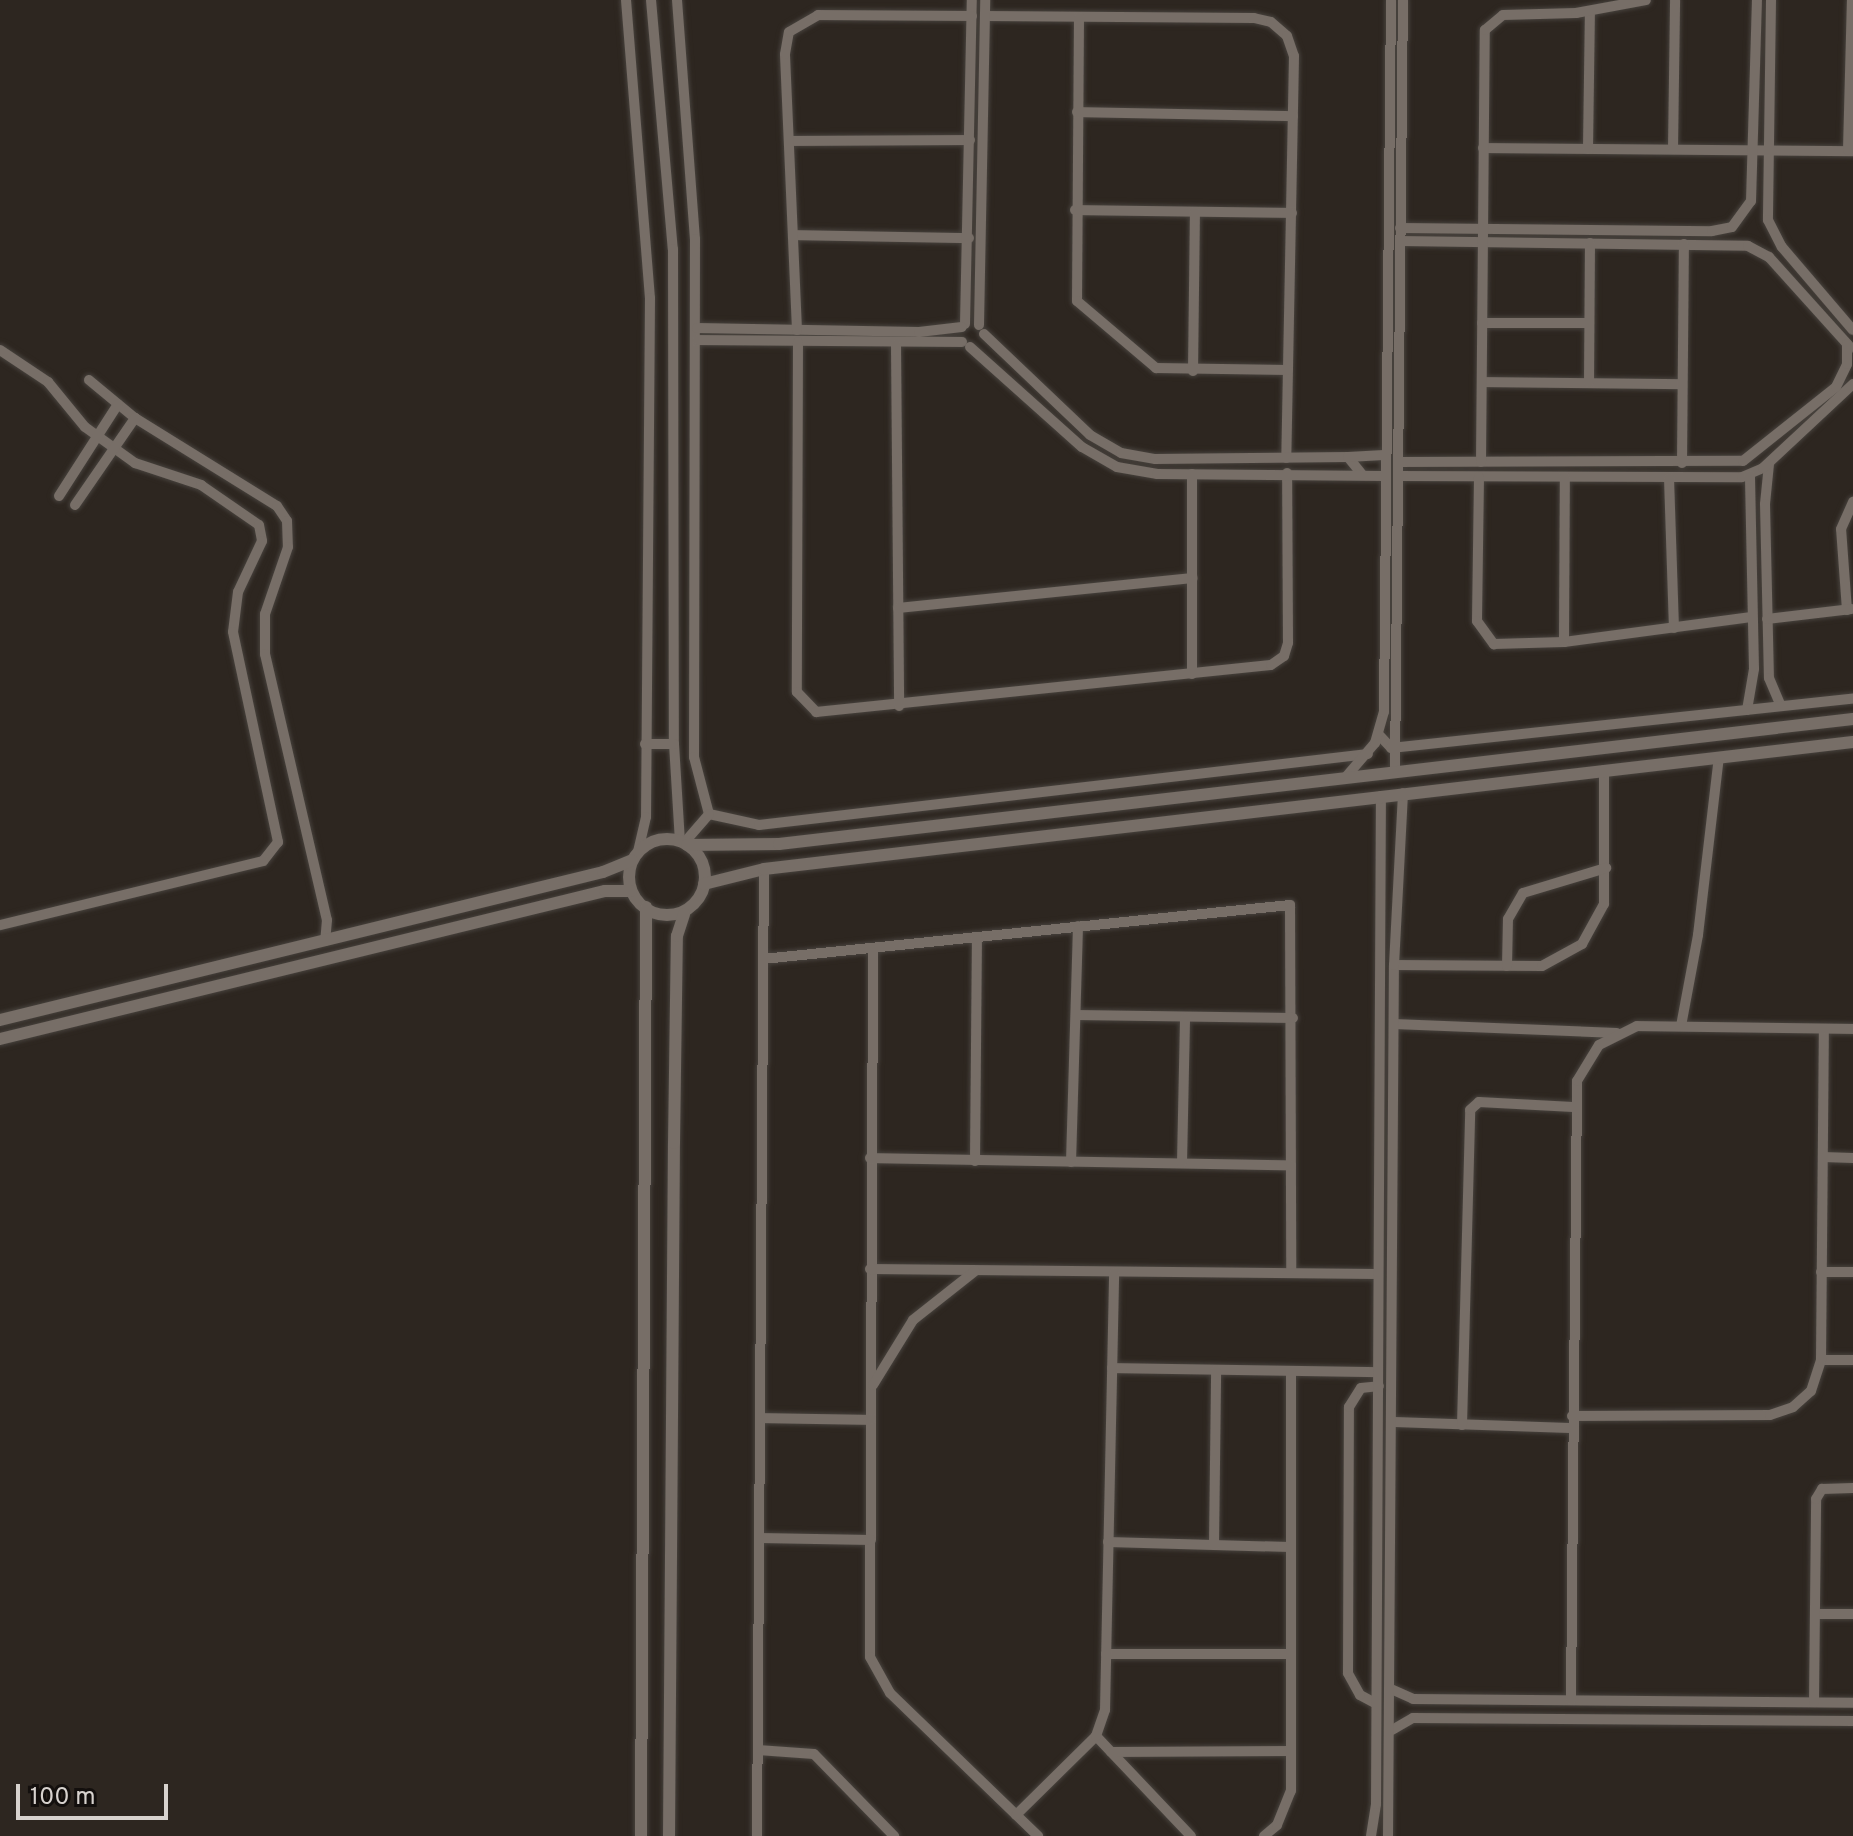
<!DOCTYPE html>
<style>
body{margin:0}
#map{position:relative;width:1853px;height:1836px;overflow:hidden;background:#2d2620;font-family:Overpass,sans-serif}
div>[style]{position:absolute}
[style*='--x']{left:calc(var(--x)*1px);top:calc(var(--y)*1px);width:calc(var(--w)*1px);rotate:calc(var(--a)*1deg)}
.roads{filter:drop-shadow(0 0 2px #47423d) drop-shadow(0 0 2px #47423d)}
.minor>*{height:10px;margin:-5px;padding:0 5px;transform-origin:5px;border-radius:5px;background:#776e67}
.tertiary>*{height:12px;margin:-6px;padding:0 6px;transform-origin:6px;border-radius:6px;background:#776e67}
.tertiary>.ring{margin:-6px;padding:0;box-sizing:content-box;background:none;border:12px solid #776e67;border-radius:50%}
span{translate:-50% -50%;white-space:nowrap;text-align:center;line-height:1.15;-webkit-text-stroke:6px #130f0d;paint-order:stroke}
.scale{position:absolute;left:16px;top:1784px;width:152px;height:36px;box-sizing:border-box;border:4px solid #d7d2ce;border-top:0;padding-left:10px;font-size:24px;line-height:28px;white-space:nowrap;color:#d7d2ce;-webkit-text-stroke:6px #130f0d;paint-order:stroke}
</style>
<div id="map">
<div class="roads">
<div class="minor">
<div style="--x:626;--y:0;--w:299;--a:85.4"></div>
<div style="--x:650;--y:298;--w:519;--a:90.44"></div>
<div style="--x:646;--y:817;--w:35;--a:103"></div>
<div style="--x:651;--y:0;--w:250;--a:85"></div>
<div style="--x:673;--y:249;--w:495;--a:89.9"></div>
<div style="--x:674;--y:744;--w:97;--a:86.5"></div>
<div style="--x:677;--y:0;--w:240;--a:85.7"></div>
<div style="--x:695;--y:239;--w:518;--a:90.11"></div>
<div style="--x:694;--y:757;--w:59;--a:75.3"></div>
<div style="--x:709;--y:814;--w:51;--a:12.4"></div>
<div style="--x:759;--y:825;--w:613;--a:-6.65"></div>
<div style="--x:1771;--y:0;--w:220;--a:90.8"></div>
<div style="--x:1768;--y:220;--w:30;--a:63"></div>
<div style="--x:1782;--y:247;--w:109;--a:49.5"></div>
<div style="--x:985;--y:16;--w:269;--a:0.4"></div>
<div style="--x:1254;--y:18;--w:17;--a:13"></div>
<div style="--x:1271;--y:22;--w:21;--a:41"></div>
<div style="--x:1287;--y:36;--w:21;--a:71"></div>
<div style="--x:1294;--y:56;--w:402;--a:91.1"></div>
<div style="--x:1079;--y:17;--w:284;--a:90.4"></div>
<div style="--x:1077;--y:301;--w:104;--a:40.3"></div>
<div style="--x:1156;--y:368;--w:132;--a:0.9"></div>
<div style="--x:1077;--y:112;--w:216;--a:1.1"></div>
<div style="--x:789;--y:141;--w:181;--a:-0.3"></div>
<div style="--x:1483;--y:148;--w:370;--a:0.5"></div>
<div style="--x:1588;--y:149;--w:137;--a:-89.2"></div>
<div style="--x:1673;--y:149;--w:149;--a:-89.2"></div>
<div style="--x:1848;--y:150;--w:150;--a:-88.5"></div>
<div style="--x:1075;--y:210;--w:217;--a:0.8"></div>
<div style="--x:1400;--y:228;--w:312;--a:0.6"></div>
<div style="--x:1712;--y:231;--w:20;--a:-11"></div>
<div style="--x:1732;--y:227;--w:32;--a:-54"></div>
<div style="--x:1751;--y:201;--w:201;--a:-88.3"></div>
<div style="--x:793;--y:235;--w:176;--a:1"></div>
<div style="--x:1400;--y:241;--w:348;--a:0.8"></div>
<div style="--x:1748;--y:246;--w:24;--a:28"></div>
<div style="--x:1769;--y:257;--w:122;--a:48"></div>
<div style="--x:1482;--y:323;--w:107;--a:0"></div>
<div style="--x:965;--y:324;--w:324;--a:-88.8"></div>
<div style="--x:979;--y:325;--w:325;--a:-88.9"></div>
<div style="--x:697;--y:328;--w:222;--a:1"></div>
<div style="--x:919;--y:332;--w:43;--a:-6.6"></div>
<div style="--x:797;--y:330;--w:276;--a:-92.5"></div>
<div style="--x:785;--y:54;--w:22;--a:-80"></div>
<div style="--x:789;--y:32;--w:34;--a:-30"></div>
<div style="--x:818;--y:15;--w:154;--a:0.4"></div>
<div style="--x:984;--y:334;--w:146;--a:43.6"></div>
<div style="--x:1090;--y:435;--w:36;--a:30"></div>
<div style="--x:1121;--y:453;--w:35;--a:10"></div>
<div style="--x:1155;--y:459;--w:193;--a:-0.6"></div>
<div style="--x:1348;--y:457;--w:21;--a:51"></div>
<div style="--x:697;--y:340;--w:265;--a:0.4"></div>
<div style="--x:798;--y:342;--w:350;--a:90.2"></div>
<div style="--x:797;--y:692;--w:28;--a:46"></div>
<div style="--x:816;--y:712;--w:457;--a:-5.9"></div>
<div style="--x:1271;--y:665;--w:16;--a:-35"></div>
<div style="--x:1284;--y:656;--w:14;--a:-73"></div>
<div style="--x:1288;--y:643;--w:170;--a:-90.3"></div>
<div style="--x:896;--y:344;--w:362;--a:89.5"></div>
<div style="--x:970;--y:347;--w:150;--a:41.8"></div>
<div style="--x:1082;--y:447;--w:40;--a:29.7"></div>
<div style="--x:1117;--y:467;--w:41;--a:9.9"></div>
<div style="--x:1157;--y:474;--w:227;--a:0.5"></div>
<div style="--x:0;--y:350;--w:58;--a:33.7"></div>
<div style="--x:48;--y:382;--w:58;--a:50.6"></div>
<div style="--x:85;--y:427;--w:62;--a:35.8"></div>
<div style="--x:135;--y:463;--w:70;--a:18.4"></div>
<div style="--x:201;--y:485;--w:70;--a:34.6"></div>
<div style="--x:259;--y:525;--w:16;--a:79"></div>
<div style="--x:262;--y:541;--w:56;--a:115.2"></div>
<div style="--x:238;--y:592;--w:40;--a:97.1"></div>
<div style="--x:233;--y:632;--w:215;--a:77.9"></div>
<div style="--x:278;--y:842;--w:24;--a:128"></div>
<div style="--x:263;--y:861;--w:271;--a:166.3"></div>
<div style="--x:1193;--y:371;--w:159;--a:-89.3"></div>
<div style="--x:89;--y:380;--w:60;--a:39.6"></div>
<div style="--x:135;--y:418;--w:167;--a:31.8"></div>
<div style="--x:277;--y:506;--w:18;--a:56"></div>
<div style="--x:287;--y:521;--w:26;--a:88"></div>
<div style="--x:288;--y:547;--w:71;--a:108.9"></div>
<div style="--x:265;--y:614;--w:40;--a:90"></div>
<div style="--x:265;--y:654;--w:273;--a:76.9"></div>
<div style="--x:327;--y:920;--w:21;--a:95"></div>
<div style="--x:1482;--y:382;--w:200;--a:0.6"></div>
<div style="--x:1589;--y:383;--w:140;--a:-89.6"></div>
<div style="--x:1348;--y:457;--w:36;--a:-3"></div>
<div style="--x:1398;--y:462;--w:345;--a:-0.2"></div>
<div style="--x:1743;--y:461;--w:119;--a:-38.5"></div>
<div style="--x:1836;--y:387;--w:25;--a:-64"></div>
<div style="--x:1847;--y:364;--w:20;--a:-90"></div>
<div style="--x:1481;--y:462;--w:432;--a:-89.5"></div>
<div style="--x:1485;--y:30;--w:23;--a:-40"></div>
<div style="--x:1503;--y:15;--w:73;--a:-1.6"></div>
<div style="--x:1576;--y:13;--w:71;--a:-10.5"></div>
<div style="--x:1682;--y:463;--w:219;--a:-89.5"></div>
<div style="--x:1769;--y:464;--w:40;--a:95.7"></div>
<div style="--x:1765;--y:504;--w:174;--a:88.7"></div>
<div style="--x:1769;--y:678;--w:30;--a:67"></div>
<div style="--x:1398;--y:476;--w:344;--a:0.2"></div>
<div style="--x:1742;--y:477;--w:23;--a:-23"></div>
<div style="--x:1763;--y:468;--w:123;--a:-43"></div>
<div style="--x:1479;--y:477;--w:144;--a:90.8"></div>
<div style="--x:1477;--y:621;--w:29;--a:54"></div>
<div style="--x:1494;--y:644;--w:70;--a:-1.6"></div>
<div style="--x:1564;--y:642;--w:189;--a:-7.6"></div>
<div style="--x:1669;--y:478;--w:150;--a:88.1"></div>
<div style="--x:59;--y:496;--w:109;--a:-57.3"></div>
<div style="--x:75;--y:505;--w:106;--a:-55.4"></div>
<div style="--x:898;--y:608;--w:296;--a:-5.8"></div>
<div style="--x:1847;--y:610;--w:81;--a:-94.2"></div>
<div style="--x:1841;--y:529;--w:30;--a:-66"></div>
<div style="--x:1767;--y:619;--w:85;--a:-6.8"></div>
<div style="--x:1564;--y:642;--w:165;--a:-89.7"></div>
<div style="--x:1192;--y:674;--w:200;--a:-90"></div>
<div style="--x:1747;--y:710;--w:42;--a:-80.3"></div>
<div style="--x:1754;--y:669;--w:194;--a:-91.2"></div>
<div style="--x:1380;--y:736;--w:16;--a:47"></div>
<div style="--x:1391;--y:748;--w:465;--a:-6.1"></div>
<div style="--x:645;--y:744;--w:29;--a:0"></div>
<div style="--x:1395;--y:771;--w:771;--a:-89.41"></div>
<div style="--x:1345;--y:778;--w:46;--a:-49.4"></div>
<div style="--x:1375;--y:743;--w:32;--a:-74"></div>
<div style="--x:1384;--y:712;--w:712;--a:-89.44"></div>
<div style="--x:684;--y:843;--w:38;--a:-49"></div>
<div style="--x:873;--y:948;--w:709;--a:90.24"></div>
<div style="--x:870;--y:1657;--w:41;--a:60.9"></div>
<div style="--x:890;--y:1693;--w:206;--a:44"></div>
<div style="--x:763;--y:959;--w:530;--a:-5.85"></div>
<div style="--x:1290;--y:905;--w:368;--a:89.8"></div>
<div style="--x:1394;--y:965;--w:148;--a:0.4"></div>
<div style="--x:1542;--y:966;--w:46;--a:-28.8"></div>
<div style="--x:1582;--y:944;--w:46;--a:-61.2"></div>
<div style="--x:1604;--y:904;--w:134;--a:-90"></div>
<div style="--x:1507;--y:966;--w:47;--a:-88.8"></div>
<div style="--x:1508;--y:919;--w:30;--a:-60"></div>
<div style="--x:1523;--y:893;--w:87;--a:-16.8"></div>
<div style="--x:1076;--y:1015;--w:217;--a:0.8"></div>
<div style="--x:1394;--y:1024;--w:223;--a:2.3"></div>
<div style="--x:1681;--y:1026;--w:93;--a:-79.4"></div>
<div style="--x:1698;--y:935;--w:179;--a:-83.3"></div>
<div style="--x:1823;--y:1157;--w:30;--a:2"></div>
<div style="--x:870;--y:1158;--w:421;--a:1"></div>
<div style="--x:975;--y:1161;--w:224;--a:-89.5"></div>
<div style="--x:1071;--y:1162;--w:236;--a:-88.3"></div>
<div style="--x:1182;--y:1163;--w:146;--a:-88.8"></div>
<div style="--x:870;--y:1269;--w:508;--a:0.56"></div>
<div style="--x:1821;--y:1272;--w:32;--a:0"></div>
<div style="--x:1821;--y:1360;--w:32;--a:0"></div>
<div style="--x:1112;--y:1368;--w:266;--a:0.9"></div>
<div style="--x:873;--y:1385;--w:76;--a:-58.4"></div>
<div style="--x:913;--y:1320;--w:79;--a:-38.3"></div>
<div style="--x:1572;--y:1416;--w:198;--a:-0.3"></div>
<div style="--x:1770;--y:1415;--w:24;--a:-19"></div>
<div style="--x:1793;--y:1407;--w:24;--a:-42"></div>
<div style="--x:1811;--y:1391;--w:33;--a:-72"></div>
<div style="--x:1821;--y:1360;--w:331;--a:-89.5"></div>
<div style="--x:761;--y:1418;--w:110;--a:1"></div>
<div style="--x:1392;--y:1422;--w:180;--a:1.9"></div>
<div style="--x:1462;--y:1425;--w:315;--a:-88.5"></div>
<div style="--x:1470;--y:1110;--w:12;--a:-42"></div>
<div style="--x:1479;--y:1102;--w:94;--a:3"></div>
<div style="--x:760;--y:1538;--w:111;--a:1"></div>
<div style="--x:1108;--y:1542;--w:182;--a:1.6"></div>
<div style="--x:1214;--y:1545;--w:175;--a:-89.3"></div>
<div style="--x:1815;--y:1614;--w:38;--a:0"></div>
<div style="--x:1106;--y:1654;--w:184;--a:0"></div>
<div style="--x:1391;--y:1689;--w:24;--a:24"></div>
<div style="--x:1413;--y:1699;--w:440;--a:0.5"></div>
<div style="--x:1571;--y:1700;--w:619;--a:-89.44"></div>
<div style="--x:1577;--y:1081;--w:42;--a:-58.6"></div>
<div style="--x:1599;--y:1045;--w:42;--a:-26.6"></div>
<div style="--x:1637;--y:1026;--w:216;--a:0.8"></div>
<div style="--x:1814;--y:1702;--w:203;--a:-89.4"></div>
<div style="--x:1816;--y:1499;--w:12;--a:-59"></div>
<div style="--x:1822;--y:1489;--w:31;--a:-2"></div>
<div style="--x:1375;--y:1703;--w:17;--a:-152"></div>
<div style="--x:1360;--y:1695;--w:25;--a:-119"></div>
<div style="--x:1348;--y:1673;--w:266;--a:-89.8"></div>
<div style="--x:1349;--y:1407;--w:22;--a:-58"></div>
<div style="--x:1361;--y:1388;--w:18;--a:-6"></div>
<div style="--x:1392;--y:1730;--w:24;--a:-30"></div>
<div style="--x:1413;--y:1718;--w:440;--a:0.4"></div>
<div style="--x:1096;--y:1736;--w:138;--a:46.5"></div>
<div style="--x:758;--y:1750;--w:56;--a:4.1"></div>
<div style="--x:814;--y:1754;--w:115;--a:45.7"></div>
<div style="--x:1111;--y:1752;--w:180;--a:-0.3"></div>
<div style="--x:1016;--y:1815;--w:112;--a:-44.6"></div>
<div style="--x:1096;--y:1736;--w:28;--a:-71"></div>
<div style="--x:1105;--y:1710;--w:438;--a:-88.8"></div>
<div style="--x:757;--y:1836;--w:967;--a:-89.59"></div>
<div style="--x:1264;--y:1836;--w:17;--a:-40"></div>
<div style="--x:1277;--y:1825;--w:37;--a:-68"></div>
<div style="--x:1291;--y:1791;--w:419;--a:-90"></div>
<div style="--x:1371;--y:1836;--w:32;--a:-81"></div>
<div style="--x:1376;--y:1804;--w:1008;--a:-89.72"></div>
<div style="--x:1388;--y:1836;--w:871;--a:-89.61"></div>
<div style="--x:1394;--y:965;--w:172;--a:-87"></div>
</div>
<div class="tertiary">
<div class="ring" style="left:629px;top:839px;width:64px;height:64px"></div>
<div style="--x:687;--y:845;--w:92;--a:-0.6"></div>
<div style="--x:779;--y:844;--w:1081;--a:-6.64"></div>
<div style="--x:704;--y:884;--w:62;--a:-14"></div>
<div style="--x:764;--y:869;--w:1096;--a:-6.65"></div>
<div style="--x:0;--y:1020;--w:621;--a:-13.79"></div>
<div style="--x:603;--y:872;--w:31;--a:-22"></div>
<div style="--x:0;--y:1039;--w:623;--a:-13.75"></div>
<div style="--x:605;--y:891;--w:26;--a:0"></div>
<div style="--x:641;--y:1836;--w:929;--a:-89.69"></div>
<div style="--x:669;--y:1836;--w:693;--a:-89.59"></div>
<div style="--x:674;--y:1143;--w:207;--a:-89.2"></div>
<div style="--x:677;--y:936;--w:23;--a:-72"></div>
</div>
</div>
<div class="scale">100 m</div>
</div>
